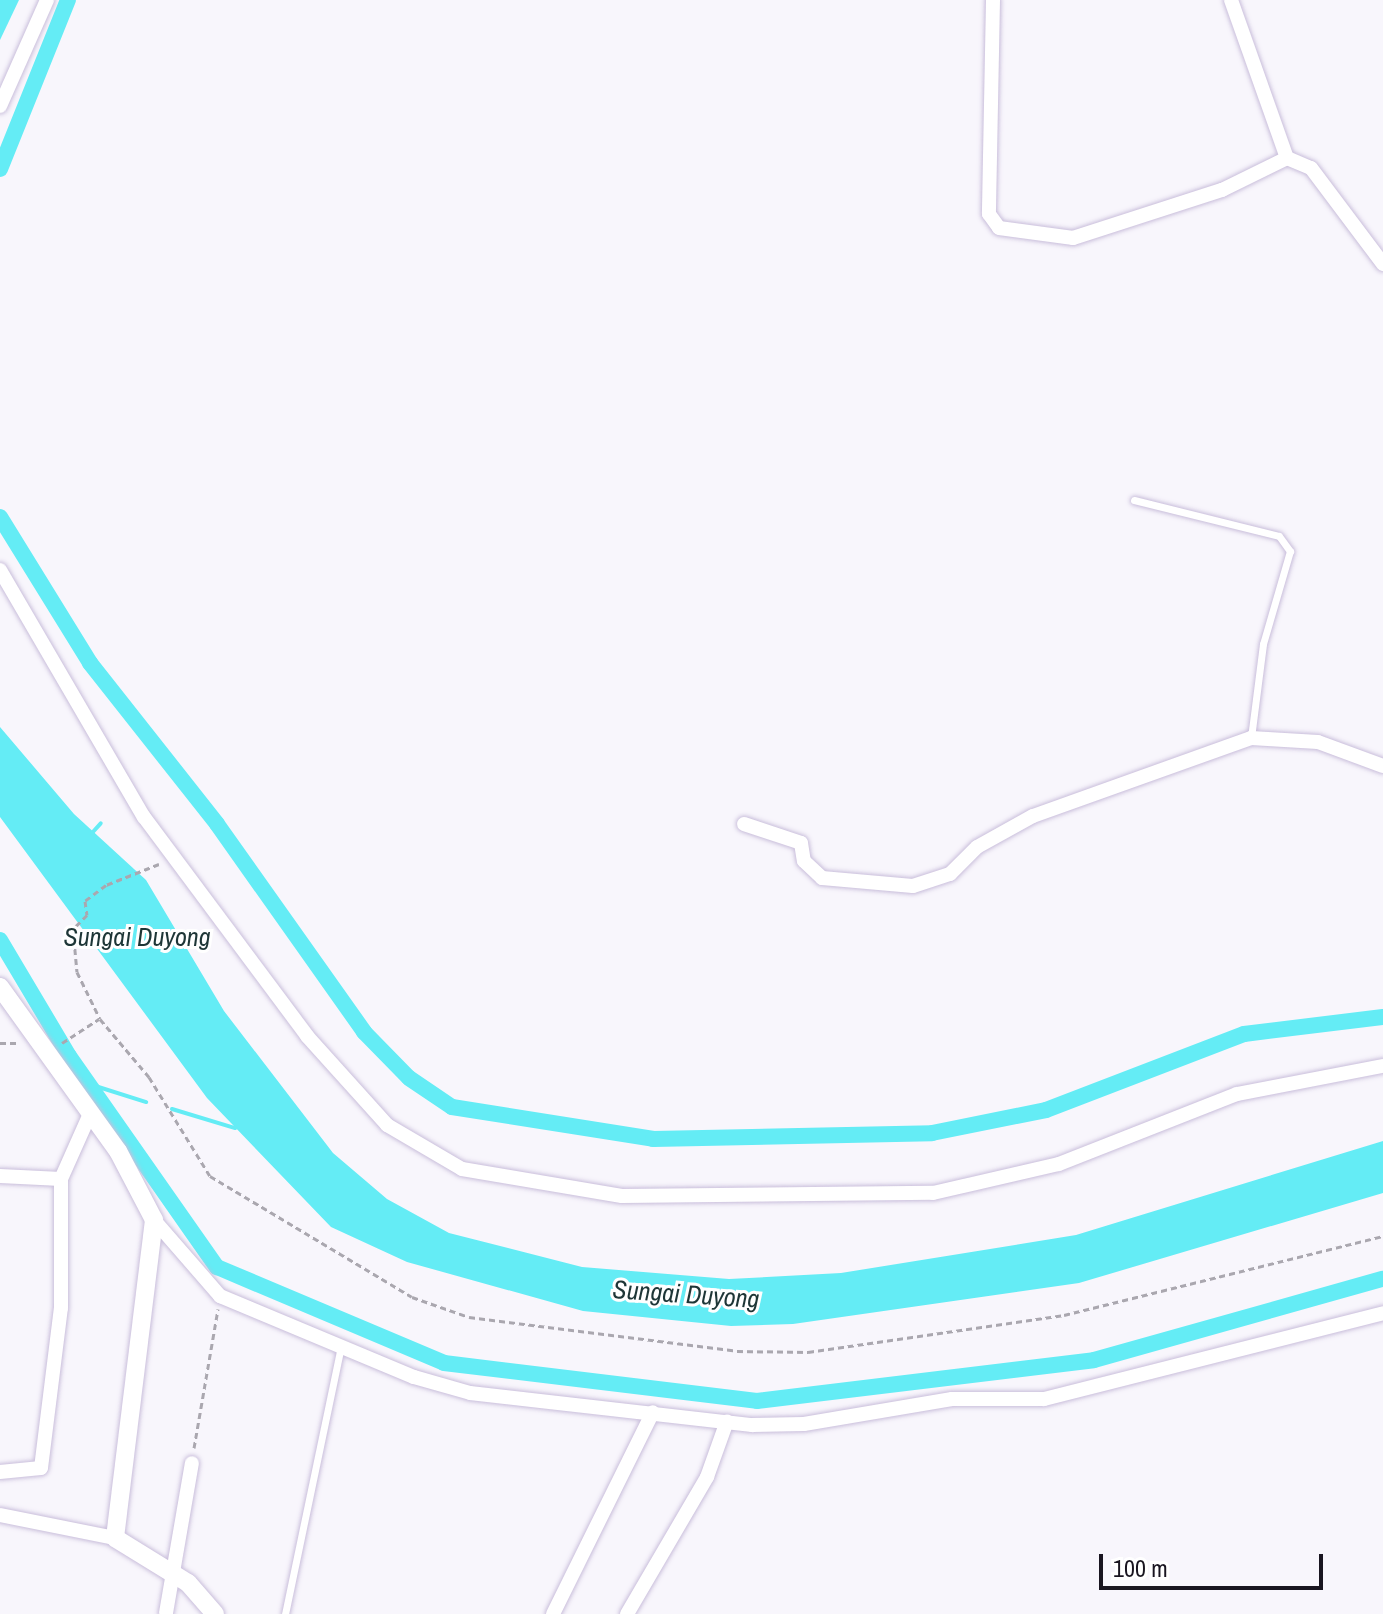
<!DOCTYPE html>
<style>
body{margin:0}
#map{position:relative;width:1383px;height:1614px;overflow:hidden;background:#f8f6fc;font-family:"Archivo Narrow",sans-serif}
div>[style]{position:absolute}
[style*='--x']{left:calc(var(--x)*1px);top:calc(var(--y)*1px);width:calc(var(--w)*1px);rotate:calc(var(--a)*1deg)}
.water>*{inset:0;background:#64ecf5}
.stream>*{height:4px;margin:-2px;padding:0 2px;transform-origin:2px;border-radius:2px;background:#64ecf5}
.canal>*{height:16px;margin:-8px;padding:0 8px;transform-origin:8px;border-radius:8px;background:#64ecf5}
.path>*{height:3px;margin-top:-1.5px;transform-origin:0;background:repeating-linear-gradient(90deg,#aaa7af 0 6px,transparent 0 10px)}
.roads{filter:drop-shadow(0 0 2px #c9bedb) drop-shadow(0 0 2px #c9bedb)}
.service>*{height:7px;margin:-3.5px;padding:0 3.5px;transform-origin:3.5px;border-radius:3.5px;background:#fff}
.minor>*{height:14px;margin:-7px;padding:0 7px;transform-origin:7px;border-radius:7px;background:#fff}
.tertiary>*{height:18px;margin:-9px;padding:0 9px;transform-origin:9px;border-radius:9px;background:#fff}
span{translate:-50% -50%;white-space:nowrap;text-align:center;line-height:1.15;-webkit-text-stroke:6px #fff;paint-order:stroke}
.water-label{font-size:26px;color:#1e3637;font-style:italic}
.scale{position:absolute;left:1099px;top:1554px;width:224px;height:36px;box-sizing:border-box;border:4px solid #191520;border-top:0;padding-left:10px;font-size:24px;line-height:28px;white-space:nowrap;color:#191520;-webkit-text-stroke:6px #fff;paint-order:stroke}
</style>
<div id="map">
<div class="water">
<div style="clip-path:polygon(0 0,19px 0,0 40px)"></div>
<div style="clip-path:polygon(0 727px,74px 814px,146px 880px,224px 1011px,333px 1153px,387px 1199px,449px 1233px,582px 1267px,729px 1279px,841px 1273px,1076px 1235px,1383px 1141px,1383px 1193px,1079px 1283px,793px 1324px,731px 1326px,583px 1311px,407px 1262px,331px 1227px,207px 1098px,0 817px)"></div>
</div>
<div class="stream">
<div style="--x:92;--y:833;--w:13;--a:-48"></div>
<div style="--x:89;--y:1084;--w:60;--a:17.5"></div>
<div style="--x:172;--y:1109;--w:66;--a:16.8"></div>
</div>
<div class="canal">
<div style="--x:0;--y:169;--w:182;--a:-68.1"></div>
<div style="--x:0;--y:517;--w:172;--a:58.3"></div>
<div style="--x:90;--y:663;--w:205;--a:51.7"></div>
<div style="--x:217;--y:824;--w:255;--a:54.7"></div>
<div style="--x:364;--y:1032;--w:64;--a:45.6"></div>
<div style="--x:409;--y:1078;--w:52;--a:34"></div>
<div style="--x:452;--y:1107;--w:204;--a:9"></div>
<div style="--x:653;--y:1139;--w:279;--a:-1.2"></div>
<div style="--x:932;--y:1133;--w:116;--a:-11.4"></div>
<div style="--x:1046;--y:1110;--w:212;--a:-21"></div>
<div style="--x:1244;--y:1034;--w:140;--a:-7"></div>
<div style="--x:0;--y:940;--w:135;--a:59.3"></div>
<div style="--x:69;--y:1056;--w:258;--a:55"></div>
<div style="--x:217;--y:1267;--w:246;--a:22.9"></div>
<div style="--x:444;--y:1363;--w:315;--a:6.9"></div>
<div style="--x:757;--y:1401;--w:339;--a:-6.9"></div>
<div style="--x:1094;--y:1360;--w:300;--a:-15.7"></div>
</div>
<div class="path">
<div style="--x:159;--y:864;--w:57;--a:158.4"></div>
<div style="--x:106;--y:885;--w:26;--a:143"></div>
<div style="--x:85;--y:901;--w:14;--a:82"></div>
<div style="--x:87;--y:915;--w:20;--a:135"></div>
<div style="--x:73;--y:929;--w:43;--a:84.7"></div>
<div style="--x:77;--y:972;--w:52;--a:63.9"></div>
<div style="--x:100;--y:1019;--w:76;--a:49.8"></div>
<div style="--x:149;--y:1077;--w:116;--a:58.4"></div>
<div style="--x:210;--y:1176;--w:235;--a:30.9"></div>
<div style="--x:412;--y:1297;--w:60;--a:19.3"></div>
<div style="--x:469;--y:1317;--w:270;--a:7.2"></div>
<div style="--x:737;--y:1351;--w:71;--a:0.8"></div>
<div style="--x:808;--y:1352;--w:259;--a:-8.2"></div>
<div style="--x:1064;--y:1315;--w:329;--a:-13.9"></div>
<div style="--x:0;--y:1043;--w:18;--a:0"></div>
<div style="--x:62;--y:1043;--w:44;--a:-33"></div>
<div style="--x:194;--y:1448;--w:141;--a:-80.2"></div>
</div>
<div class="roads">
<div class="service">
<div style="--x:1134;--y:500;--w:149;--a:13.9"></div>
<div style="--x:1279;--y:536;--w:19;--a:54"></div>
<div style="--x:1290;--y:551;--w:97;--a:106.2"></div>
<div style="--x:1263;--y:644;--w:95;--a:97.3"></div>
<div style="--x:285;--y:1614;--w:273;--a:-78.2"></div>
</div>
<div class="minor">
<div style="--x:993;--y:0;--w:214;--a:91.1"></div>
<div style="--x:989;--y:214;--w:17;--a:54"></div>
<div style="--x:999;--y:228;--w:75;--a:7.7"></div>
<div style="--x:1073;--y:238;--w:157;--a:-17.9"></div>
<div style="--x:1222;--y:190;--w:72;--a:-26.2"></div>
<div style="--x:1287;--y:158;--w:26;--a:23"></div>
<div style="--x:1311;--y:168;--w:120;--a:53.1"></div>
<div style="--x:1231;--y:0;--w:168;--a:70.5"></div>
<div style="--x:0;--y:106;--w:116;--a:-66.1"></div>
<div style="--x:0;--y:570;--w:286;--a:59.8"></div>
<div style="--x:144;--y:817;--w:273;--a:53.3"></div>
<div style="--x:307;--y:1036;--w:120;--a:48"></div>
<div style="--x:387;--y:1125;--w:87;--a:30.4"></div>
<div style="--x:462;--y:1169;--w:162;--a:9.6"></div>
<div style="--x:622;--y:1196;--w:311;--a:-0.6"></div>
<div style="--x:933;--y:1193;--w:129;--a:-13"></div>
<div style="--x:1059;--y:1164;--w:191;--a:-21.5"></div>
<div style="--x:1237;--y:1094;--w:149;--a:-10.9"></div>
<div style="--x:744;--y:824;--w:60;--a:18.4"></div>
<div style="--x:801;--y:843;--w:18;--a:81"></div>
<div style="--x:804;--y:861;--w:25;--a:43"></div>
<div style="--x:822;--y:878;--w:91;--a:5"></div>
<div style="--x:913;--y:886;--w:39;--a:-18"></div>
<div style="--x:950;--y:874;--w:38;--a:-45"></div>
<div style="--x:977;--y:847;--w:64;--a:-29"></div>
<div style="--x:1033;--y:816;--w:232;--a:-19.7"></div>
<div style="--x:1251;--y:738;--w:67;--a:3.4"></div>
<div style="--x:1318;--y:742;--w:69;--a:20.3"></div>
<div style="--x:0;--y:1176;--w:61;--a:2.8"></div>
<div style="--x:61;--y:1179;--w:71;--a:-66"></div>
<div style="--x:154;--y:1220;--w:101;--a:49"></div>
<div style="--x:220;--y:1296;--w:210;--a:22.7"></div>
<div style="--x:414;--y:1377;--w:58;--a:15.9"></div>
<div style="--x:470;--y:1393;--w:284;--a:6.5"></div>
<div style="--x:752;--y:1425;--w:52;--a:-1.1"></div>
<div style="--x:804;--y:1424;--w:150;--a:-9.6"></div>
<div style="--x:952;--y:1399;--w:92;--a:0"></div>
<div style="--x:1044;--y:1399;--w:350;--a:-14.2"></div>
<div style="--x:0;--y:1472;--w:41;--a:-5.6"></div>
<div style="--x:41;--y:1468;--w:161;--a:-82.9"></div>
<div style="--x:61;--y:1308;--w:129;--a:-90"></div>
<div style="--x:0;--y:1515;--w:117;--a:11.3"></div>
<div style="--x:166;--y:1613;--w:152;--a:-80.2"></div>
<div style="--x:553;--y:1614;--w:225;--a:-63.7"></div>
<div style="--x:627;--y:1614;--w:159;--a:-59.7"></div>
<div style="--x:707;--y:1477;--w:59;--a:-70.3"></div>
</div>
<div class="tertiary">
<div style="--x:0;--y:987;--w:202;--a:54.3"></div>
<div style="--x:118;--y:1151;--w:78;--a:62.4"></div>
<div style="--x:154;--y:1220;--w:320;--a:97"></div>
<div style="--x:115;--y:1538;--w:86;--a:31.7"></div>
<div style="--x:188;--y:1583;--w:41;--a:48.9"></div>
</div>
</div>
<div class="water-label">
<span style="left:137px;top:937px">Sungai Duyong</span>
<span style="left:686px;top:1294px;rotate:4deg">Sungai Duyong</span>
</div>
<div class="scale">100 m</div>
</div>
